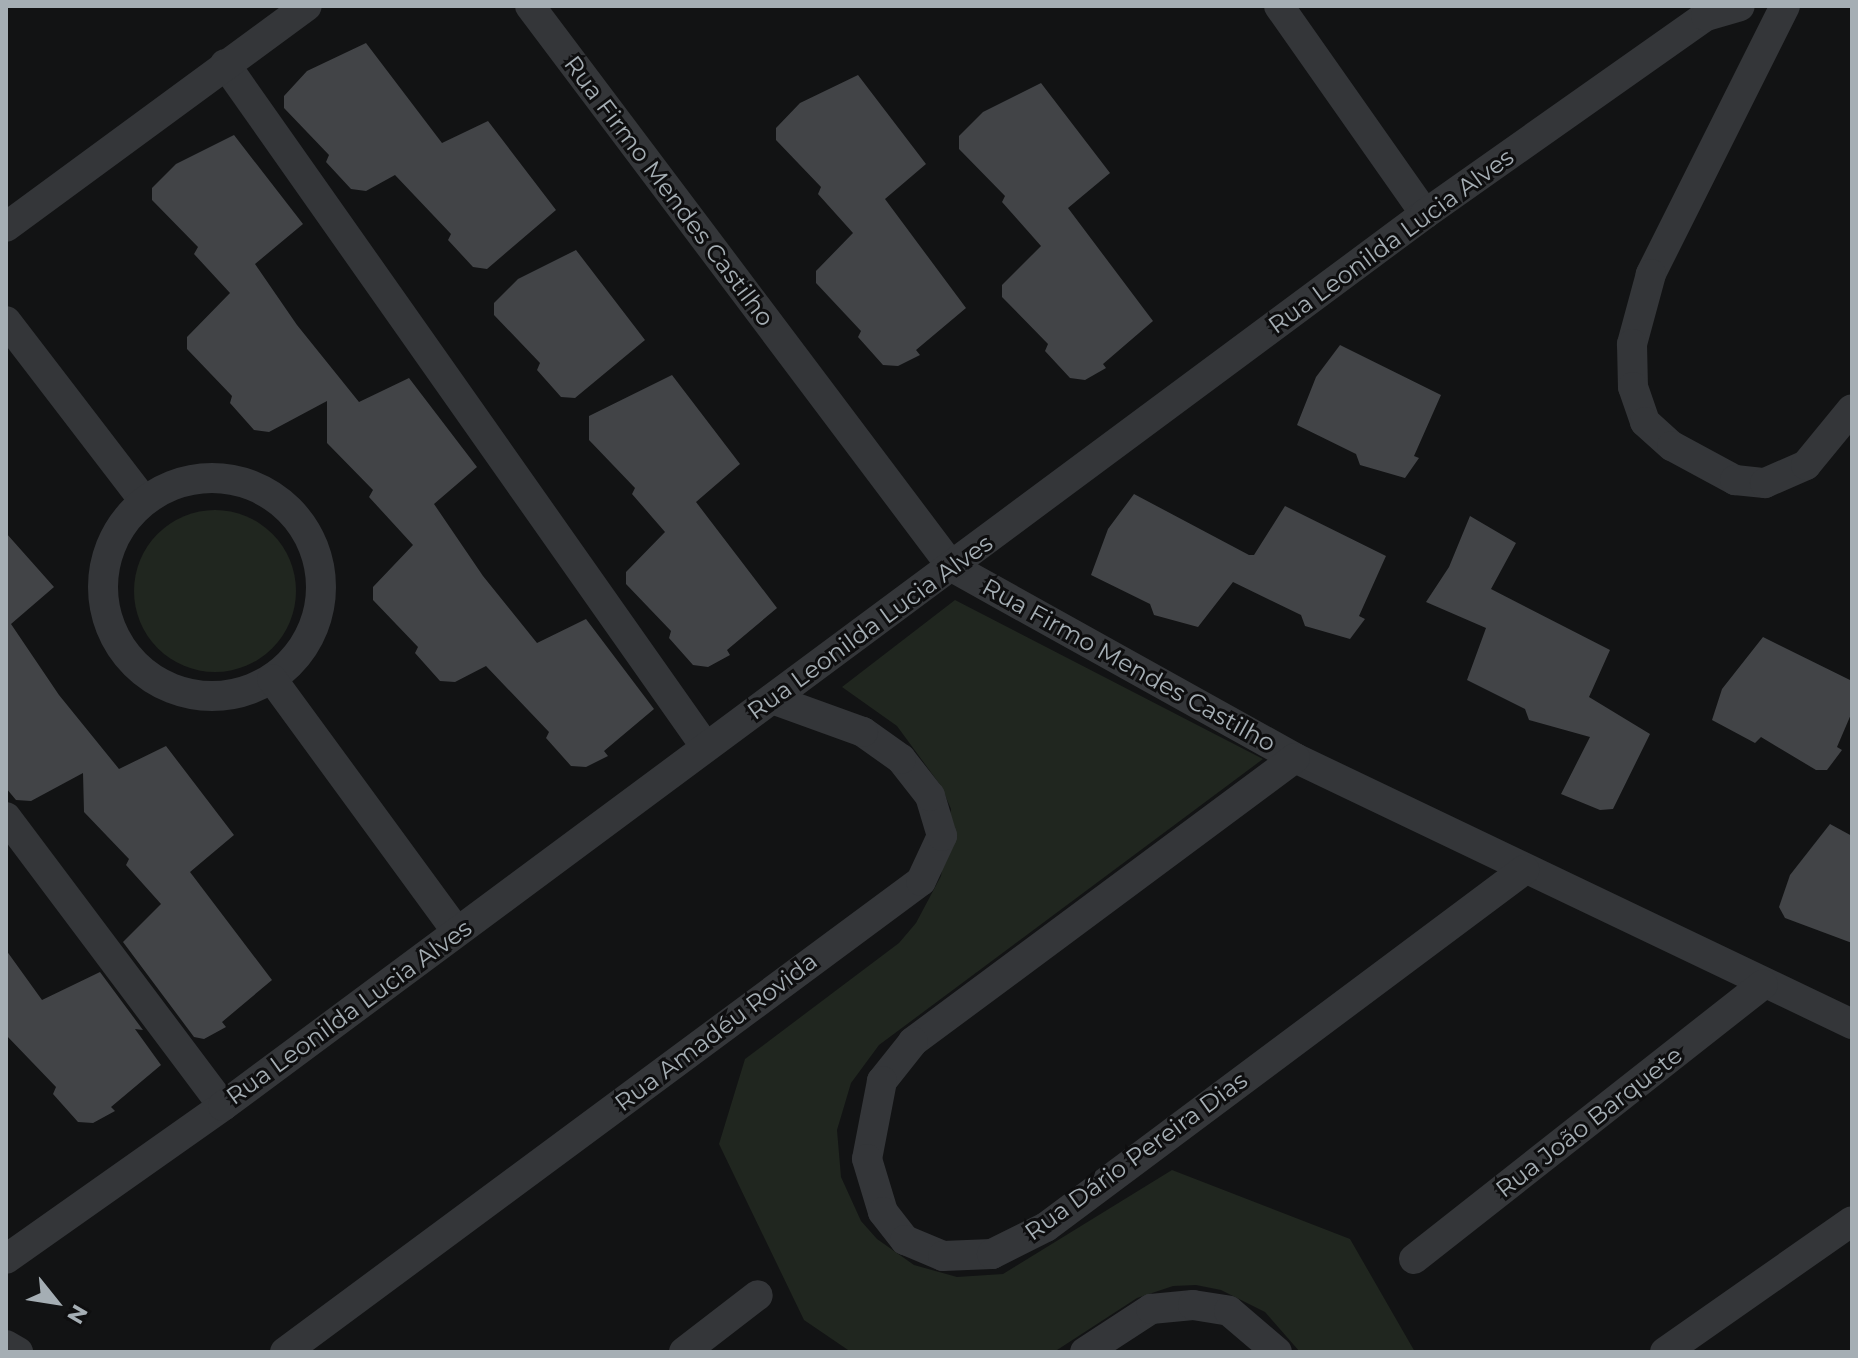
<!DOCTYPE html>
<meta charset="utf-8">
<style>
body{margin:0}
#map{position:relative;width:1858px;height:1358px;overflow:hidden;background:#121314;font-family:Montserrat,sans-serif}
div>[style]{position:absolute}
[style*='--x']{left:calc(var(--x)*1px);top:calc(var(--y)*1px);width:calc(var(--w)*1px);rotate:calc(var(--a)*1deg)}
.green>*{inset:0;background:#20261f}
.round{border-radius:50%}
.building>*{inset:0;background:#424447}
.minor>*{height:30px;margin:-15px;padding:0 15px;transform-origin:15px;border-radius:15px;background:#343639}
.minor>.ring{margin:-15px;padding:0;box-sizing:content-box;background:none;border:30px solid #343639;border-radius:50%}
span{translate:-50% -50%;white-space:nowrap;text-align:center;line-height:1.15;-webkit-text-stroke:6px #0e0e0f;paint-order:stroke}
.street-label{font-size:24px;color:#a5aeb4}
.frame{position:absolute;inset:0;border:8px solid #a5aeb4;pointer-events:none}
.north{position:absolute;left:16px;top:1262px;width:80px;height:80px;-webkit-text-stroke:6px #0e0e0f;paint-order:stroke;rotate:120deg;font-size:22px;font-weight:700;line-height:32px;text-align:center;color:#a5aeb4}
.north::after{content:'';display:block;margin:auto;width:28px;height:36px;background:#a5aeb4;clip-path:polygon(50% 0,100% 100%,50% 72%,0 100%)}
</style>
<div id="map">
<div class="green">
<div class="round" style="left:134px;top:510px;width:162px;height:162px"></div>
<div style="clip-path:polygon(955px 600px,1263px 759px,879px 1045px,851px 1083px,837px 1130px,841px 1177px,861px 1221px,877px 1239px,914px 1265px,957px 1277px,1003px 1274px,1172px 1170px,1350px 1239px,1415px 1352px,1300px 1352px,1265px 1312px,1221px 1290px,1196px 1285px,1173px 1286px,1137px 1298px,1054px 1352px,851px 1352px,804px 1320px,719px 1144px,745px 1059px,899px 943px,916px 923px,941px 876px,951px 809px,941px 786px,897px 726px,842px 687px)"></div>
</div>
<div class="building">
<div style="clip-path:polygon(366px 43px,442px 143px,488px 121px,556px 210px,487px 269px,473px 267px,448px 240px,451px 234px,395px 175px,366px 191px,351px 189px,326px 162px,329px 155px,284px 108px,284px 96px,307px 71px)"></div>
<div style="clip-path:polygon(858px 75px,926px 164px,885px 199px,966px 308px,916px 350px,920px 355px,898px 366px,883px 365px,858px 337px,861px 331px,816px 283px,816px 271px,853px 233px,818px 194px,821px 187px,776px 140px,776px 128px,800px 103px)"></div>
<div style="clip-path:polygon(1041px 83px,1110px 173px,1068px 208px,1153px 321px,1103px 364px,1106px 368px,1085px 380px,1070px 378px,1045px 351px,1048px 344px,1002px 297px,1002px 285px,1041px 246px,1002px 202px,1005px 196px,959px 149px,959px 136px,983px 112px)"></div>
<div style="clip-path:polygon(234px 135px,303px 224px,255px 264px,297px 325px,359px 402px,409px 378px,477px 467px,434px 504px,483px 576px,537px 643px,586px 619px,654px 709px,604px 751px,608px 756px,586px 767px,571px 766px,546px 738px,549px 732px,486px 666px,455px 682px,440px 681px,415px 653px,418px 647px,373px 600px,373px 587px,413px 545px,369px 497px,373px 490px,327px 443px,327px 401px,269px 432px,254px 430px,230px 403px,232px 396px,187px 349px,187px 337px,230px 293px,194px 254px,198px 247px,152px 200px,152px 188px,176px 164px)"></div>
<div style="clip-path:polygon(576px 250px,645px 340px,575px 398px,561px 397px,537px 370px,540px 363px,494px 315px,494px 303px,518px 279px)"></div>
<div style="clip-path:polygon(1340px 345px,1441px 395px,1414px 456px,1419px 458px,1405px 478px,1360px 465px,1356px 454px,1297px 425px,1316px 377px)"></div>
<div style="clip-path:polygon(672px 375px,740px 464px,696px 502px,777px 608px,727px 650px,730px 655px,708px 667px,693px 665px,669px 638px,671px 631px,626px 584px,626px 572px,665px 532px,632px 494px,635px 488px,589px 440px,589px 416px)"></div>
<div style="clip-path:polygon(1134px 494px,1249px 555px,1254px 555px,1285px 506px,1386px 556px,1359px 616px,1365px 619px,1350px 639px,1305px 626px,1301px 615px,1233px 582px,1198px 627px,1154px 615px,1150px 604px,1091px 575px,1108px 529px)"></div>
<div style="clip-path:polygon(1470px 516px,1516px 543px,1491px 589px,1610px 650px,1589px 697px,1650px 734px,1613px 809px,1600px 810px,1561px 794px,1590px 737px,1529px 720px,1525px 709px,1467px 680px,1486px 628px,1426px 602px,1449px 567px)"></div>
<div style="clip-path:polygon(6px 533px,54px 587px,11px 624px,59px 695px,119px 769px,166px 746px,234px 835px,190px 872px,272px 980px,222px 1022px,226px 1027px,204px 1039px,194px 1037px,123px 942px,161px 904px,126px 865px,129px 859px,84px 812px,83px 773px,31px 801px,16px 800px,6px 788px)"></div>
<div style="clip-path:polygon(1763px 637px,1852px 681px,1852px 712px,1837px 747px,1842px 750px,1827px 770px,1816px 770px,1761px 737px,1755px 743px,1712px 720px,1722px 689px)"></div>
<div style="clip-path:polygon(1830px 824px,1852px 836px,1852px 943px,1785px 918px,1779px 907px,1790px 875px)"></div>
<div style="clip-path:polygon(6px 950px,42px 1000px,100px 972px,143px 1030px,135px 1029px,161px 1065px,111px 1107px,115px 1111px,93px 1123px,78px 1122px,53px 1094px,56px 1087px,6px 1035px)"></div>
</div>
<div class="minor">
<div style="--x:530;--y:6;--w:702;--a:53.05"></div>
<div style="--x:952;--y:567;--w:393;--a:29.1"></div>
<div style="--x:1295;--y:758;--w:617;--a:25.53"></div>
<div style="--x:1279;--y:6;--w:254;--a:54.9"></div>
<div style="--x:1785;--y:6;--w:300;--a:116.6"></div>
<div style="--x:1651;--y:274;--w:73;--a:105.2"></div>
<div style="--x:1632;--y:344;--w:43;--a:88.7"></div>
<div style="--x:1633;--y:387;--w:37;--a:71"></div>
<div style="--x:1645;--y:422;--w:36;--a:42"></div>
<div style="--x:1672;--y:446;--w:72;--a:28.4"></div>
<div style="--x:1735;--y:480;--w:30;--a:6"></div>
<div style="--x:1765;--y:483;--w:45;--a:-23.7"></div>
<div style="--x:1806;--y:465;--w:72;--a:-50.6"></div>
<div style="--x:225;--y:64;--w:834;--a:54.86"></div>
<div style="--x:6;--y:227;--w:373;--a:-36.3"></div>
<div style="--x:6;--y:321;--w:227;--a:52.5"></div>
<div class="ring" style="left:103px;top:478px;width:188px;height:188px"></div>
<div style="--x:272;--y:679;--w:313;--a:53.8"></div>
<div style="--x:1295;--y:758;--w:476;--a:143.4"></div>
<div style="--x:913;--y:1042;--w:50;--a:128.5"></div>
<div style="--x:882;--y:1081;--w:79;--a:100.9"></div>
<div style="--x:867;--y:1159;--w:55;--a:73.2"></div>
<div style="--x:883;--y:1212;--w:36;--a:52"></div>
<div style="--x:905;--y:1240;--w:41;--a:22.8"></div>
<div style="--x:943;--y:1256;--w:49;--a:-2.3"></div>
<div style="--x:992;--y:1254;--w:60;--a:-26.6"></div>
<div style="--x:1046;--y:1227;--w:597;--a:-36.75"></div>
<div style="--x:6;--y:817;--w:361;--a:53.1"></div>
<div style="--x:6;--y:1259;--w:266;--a:-35.2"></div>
<div style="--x:223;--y:1106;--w:1497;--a:-36.58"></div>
<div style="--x:1425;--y:214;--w:344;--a:-35.2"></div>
<div style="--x:1706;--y:16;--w:35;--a:-16"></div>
<div style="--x:1414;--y:1259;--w:444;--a:-38.2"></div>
<div style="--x:6;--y:1345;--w:14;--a:30"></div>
<div style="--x:285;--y:1352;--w:791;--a:-36.52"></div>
<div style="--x:921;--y:881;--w:50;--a:-65"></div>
<div style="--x:942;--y:836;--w:42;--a:-106.7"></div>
<div style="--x:930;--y:796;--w:47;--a:-128.1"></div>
<div style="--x:901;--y:759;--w:47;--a:-144.6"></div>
<div style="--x:863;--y:732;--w:97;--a:-160.1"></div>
<div style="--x:684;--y:1352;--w:93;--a:-37.6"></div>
<div style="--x:1085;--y:1352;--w:79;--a:-33.1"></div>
<div style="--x:1151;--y:1309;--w:42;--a:-5.4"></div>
<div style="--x:1193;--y:1305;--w:36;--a:9"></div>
<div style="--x:1229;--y:1311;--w:63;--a:40.5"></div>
<div style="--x:1665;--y:1352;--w:228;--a:-35"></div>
</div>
<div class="street-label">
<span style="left:669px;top:191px;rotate:53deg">Rua Firmo Mendes Castilho</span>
<span style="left:1391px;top:241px;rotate:-36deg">Rua Leonilda Lucia Alves</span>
<span style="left:870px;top:627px;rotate:-36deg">Rua Leonilda Lucia Alves</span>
<span style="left:1129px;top:665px;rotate:29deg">Rua Firmo Mendes Castilho</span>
<span style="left:349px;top:1012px;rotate:-36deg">Rua Leonilda Lucia Alves</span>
<span style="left:716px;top:1032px;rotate:-37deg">Rua Amadéu Rovida</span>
<span style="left:1589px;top:1122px;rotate:-38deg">Rua João Barquete</span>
<span style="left:1136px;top:1156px;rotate:-36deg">Rua Dário Pereira Dias</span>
</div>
<div class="frame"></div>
<div class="north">N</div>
</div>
